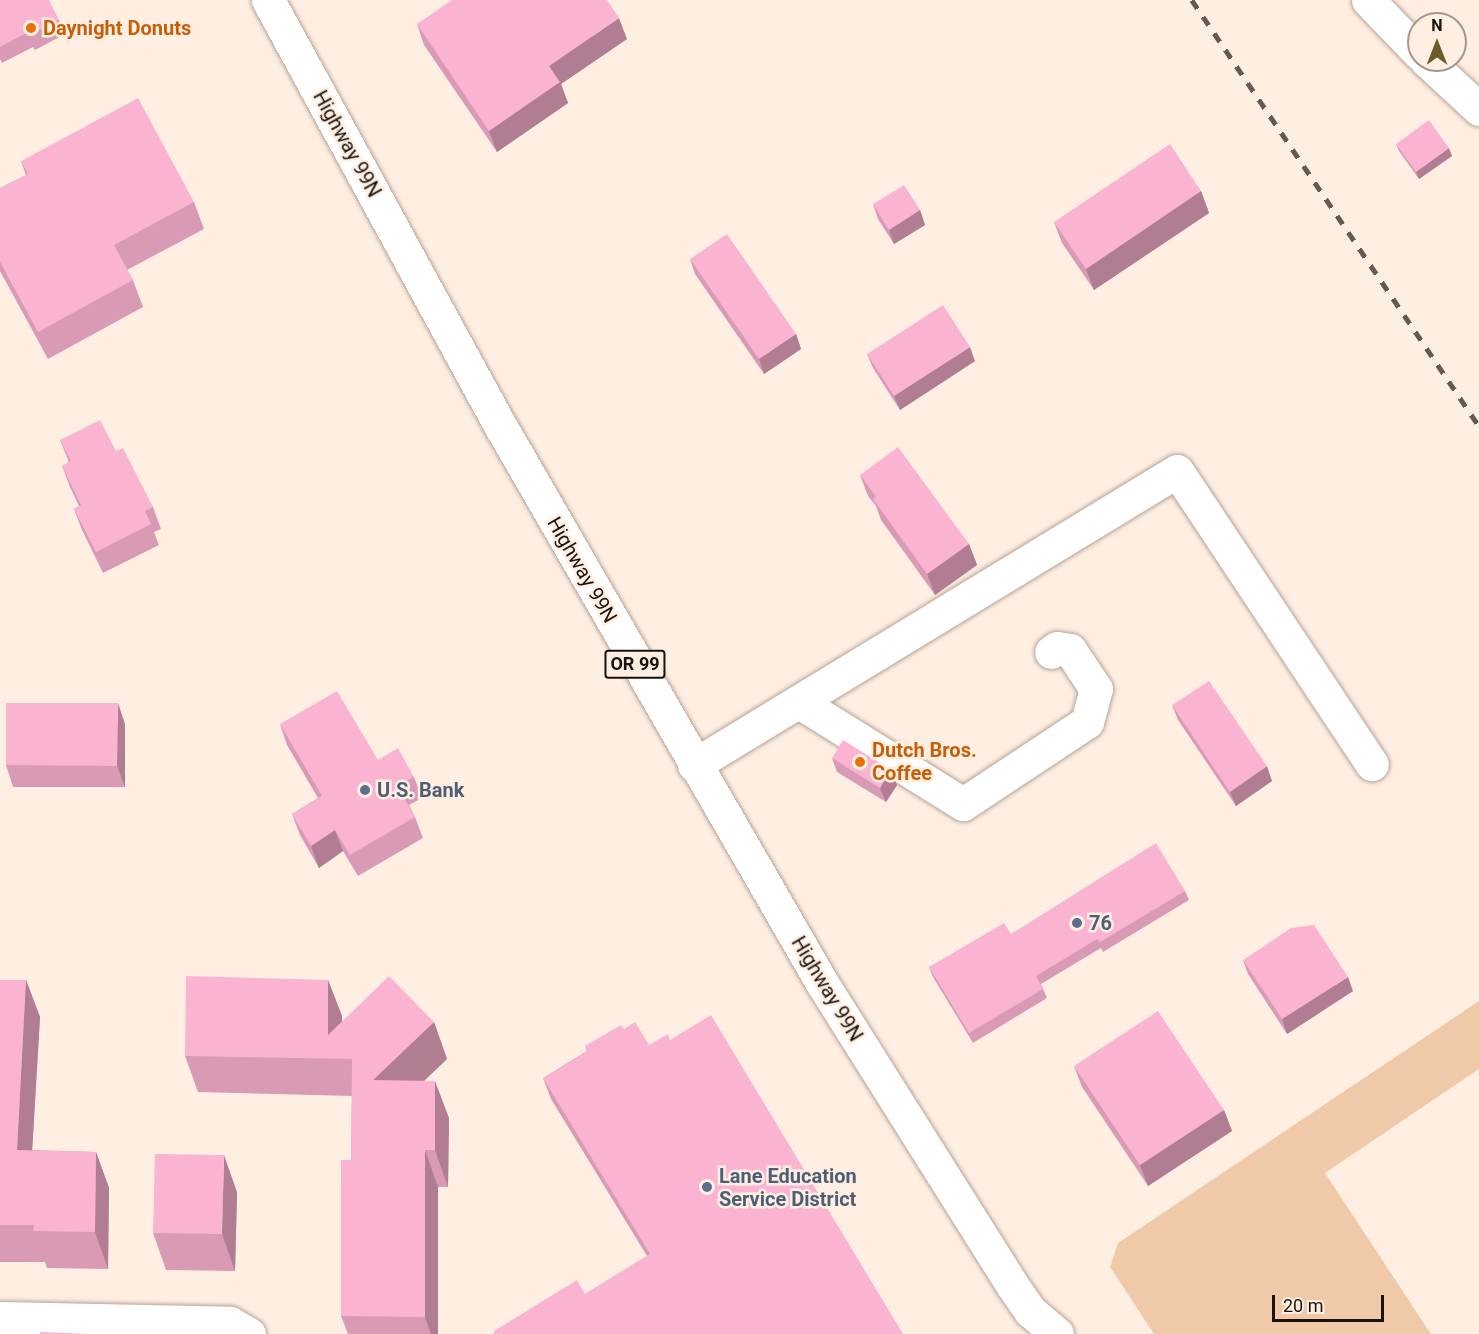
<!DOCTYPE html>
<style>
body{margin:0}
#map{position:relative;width:1479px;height:1334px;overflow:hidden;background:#ffefe3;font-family:Roboto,sans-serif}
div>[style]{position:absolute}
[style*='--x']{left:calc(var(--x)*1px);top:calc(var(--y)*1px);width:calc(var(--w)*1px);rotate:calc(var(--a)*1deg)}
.green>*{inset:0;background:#f0c9a8}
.roads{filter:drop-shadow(0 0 2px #b7a496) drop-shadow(0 0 2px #b7a496)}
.minor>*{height:33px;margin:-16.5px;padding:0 16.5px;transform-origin:16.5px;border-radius:16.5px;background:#fff}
.major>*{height:33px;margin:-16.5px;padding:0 16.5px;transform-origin:16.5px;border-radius:16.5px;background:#fff}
.rail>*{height:4.5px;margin-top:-2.25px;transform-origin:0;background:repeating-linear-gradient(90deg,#645a53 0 10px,transparent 0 20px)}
.wall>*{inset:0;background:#d89ab5}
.shaded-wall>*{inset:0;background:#b07d93}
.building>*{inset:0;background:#fbb3d2}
.dots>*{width:16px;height:16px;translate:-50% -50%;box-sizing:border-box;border:3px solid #ffefe3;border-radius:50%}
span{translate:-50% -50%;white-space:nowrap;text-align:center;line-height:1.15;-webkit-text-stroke:5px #ffefe3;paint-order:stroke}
.shield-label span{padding:2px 4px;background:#ffefe3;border:2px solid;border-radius:4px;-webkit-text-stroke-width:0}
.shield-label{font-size:18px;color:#19120d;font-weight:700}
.food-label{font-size:20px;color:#c56008;font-weight:700}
.left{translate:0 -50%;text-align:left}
.street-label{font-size:20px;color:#19120d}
.service-label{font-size:20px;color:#4e5e75;font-weight:700}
.north{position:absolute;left:1407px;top:12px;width:60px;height:60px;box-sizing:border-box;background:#ffefe3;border:2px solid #a3978d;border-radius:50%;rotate:0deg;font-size:16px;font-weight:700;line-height:24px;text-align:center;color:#19120d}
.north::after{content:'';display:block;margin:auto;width:21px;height:27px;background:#6b5c29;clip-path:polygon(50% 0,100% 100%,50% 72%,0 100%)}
.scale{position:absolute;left:1272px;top:1295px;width:112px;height:27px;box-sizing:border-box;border:3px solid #19120d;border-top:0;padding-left:8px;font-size:18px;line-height:21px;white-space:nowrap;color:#19120d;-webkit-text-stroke:4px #ffefe3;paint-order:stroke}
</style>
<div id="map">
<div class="green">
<div style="clip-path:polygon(1479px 1001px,1479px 1069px,1325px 1173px,1431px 1334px,1154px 1334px,1110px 1267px,1118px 1243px)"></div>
</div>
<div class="roads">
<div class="minor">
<div style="--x:1368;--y:0;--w:74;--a:46.1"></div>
<div style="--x:1426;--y:60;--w:72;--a:42.8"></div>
<div style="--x:799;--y:702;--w:193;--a:31.9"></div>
<div style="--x:963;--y:804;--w:149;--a:-33.5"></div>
<div style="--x:1087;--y:722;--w:34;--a:-75"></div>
<div style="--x:1096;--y:689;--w:47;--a:-123.7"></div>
<div style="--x:1070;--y:650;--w:13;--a:-171"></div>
<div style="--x:1057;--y:648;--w:7;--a:146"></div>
<div style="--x:694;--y:765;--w:565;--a:-31.33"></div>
<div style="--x:1177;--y:471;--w:352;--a:56.4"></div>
<div style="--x:0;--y:1318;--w:230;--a:1.2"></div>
<div style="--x:230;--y:1323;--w:22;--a:30"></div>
</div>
<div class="major">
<div style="--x:268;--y:0;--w:486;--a:61.4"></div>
<div style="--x:501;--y:427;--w:642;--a:60"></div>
<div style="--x:822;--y:983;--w:357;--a:57.8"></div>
<div style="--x:1012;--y:1285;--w:32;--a:55"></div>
<div style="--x:1030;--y:1311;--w:35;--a:40"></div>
</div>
</div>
<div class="rail">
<div style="--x:1192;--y:0;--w:514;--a:56.03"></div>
</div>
<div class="wall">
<div style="clip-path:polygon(0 0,59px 20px,65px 34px,35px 50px,33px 47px,2px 63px,0 59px)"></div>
<div style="clip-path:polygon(417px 24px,627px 39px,561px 84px,568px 103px,497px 152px,424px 45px)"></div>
<div style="clip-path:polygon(1396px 144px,1452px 156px,1419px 179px,1399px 151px)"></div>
<div style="clip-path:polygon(21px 161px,194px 202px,204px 229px,127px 270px,133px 280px,143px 307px,48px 359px,0 271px,0 188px,26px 175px)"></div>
<div style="clip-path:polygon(1201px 191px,1209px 213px,1094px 290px,1062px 243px,1054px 222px)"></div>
<div style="clip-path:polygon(873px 204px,920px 210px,925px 225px,894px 244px,878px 219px)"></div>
<div style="clip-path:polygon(690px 259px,796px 334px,801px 349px,764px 374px,695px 274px)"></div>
<div style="clip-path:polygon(867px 354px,975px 361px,900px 410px,873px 368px)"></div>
<div style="clip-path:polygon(60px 440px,116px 451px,153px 507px,161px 529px,154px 532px,159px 545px,103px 573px,82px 530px,74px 509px,79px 506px,70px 487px,62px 466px,69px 462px)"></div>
<div style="clip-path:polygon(860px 475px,969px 544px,977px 565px,935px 595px,881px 520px,876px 506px,868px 496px)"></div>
<div style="clip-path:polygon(1172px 705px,1272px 781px,1236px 806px,1178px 720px)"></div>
<div style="clip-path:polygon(125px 724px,125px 787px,13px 787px,6px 765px)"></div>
<div style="clip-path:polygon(280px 724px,378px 760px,414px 777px,422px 798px,409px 805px,415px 817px,423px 838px,358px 876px,343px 851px,319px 868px,300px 835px,292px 814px,318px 798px,287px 745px)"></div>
<div style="clip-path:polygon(832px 758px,897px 785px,886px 802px,837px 772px)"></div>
<div style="clip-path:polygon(1185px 891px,1189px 900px,1103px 952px,1101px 948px,1041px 984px,1047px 998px,973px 1043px,933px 977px,929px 967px,1011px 934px)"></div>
<div style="clip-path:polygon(1243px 960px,1353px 991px,1287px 1034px,1248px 974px)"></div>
<div style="clip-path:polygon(0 980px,26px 980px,40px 1017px,32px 1150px,96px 1152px,109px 1188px,108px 1269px,47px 1268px,45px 1262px,0 1262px)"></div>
<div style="clip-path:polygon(328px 980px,342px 1016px,342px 1022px,434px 1022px,447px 1059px,424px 1081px,449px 1118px,448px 1187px,438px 1187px,438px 1334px,348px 1334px,341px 1316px,351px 1160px,352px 1096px,198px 1092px,185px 1056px)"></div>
<div style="clip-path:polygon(624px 1029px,649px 1045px,670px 1040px,903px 1334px,585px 1294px,647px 1256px,551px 1099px,543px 1078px,587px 1051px,585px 1046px)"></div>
<div style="clip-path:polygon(1074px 1066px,1224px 1110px,1232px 1131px,1148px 1186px,1082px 1087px)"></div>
<div style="clip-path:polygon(237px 1192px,235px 1271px,166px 1270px,153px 1233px)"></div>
</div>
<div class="shaded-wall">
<div style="clip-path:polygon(619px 18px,627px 39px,561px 84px,568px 103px,497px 152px,489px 131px,549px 66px)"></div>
<div style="clip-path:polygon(1449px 148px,1452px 156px,1419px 179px,1416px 172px)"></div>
<div style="clip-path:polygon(1201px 191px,1209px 213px,1094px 290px,1086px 269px)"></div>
<div style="clip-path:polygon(920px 210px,925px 225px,894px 244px,889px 230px)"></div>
<div style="clip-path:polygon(796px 334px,801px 349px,764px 374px,759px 359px)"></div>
<div style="clip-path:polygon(970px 347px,975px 361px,900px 410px,894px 396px)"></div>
<div style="clip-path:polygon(969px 544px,977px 565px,935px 595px,927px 574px)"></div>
<div style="clip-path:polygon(118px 703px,125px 724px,125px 787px,117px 766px)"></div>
<div style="clip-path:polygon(1267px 766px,1272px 781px,1236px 806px,1230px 792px)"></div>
<div style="clip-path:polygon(891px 770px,897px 785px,886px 802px,880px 788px)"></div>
<div style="clip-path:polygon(335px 830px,343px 851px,319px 868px,311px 846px)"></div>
<div style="clip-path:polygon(1348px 977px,1353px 991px,1287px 1034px,1282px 1019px)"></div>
<div style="clip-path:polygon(26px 980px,40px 1017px,30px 1187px,17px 1150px)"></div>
<div style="clip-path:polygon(328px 980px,342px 1016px,341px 1059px,328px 1035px)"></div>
<div style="clip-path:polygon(434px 1022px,447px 1059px,386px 1117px,373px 1080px)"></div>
<div style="clip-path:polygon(435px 1081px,449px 1118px,448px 1187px,435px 1150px)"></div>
<div style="clip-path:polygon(1224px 1110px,1232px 1131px,1148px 1186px,1140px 1165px)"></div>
<div style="clip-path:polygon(425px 1150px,438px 1187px,438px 1334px,431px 1334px,425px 1317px)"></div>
<div style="clip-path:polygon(96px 1152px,109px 1188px,108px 1269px,95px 1232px)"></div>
<div style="clip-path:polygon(224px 1155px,237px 1192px,235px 1271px,222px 1234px)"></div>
</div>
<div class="building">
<div style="clip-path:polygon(0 0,49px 0,59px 20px,29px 35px,28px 32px,0 47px)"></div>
<div style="clip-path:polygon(452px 0,607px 0,619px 18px,549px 66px,560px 82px,489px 131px,417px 24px)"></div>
<div style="clip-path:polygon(138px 98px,194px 202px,114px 245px,133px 280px,38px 332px,0 262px,0 188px,28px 174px,21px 161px)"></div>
<div style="clip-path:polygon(1429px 120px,1449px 148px,1416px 172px,1396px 144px)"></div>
<div style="clip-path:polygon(1170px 144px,1201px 191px,1086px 269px,1054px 222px)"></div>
<div style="clip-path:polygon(904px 185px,920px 210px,889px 230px,873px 204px)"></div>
<div style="clip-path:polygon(727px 234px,796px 334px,759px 359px,690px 259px)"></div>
<div style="clip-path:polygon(943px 305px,970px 347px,894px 396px,867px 354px)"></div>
<div style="clip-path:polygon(100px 420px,116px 451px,123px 448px,153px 507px,145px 511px,151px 524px,96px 552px,74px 509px,81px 505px,62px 466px,71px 461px,60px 440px)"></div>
<div style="clip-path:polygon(898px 447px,969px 544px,927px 574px,873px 499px,876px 497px,860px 475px)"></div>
<div style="clip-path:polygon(1209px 681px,1267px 766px,1230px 792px,1172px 705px)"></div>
<div style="clip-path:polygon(337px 691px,378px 760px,398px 748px,414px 777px,397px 786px,415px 817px,350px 855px,335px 830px,311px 846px,292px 814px,322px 796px,280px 724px)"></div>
<div style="clip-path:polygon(6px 703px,118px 703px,117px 766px,6px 765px)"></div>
<div style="clip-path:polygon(843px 740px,891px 770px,880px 788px,832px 758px)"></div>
<div style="clip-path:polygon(1156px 843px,1185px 891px,1100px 942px,1097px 939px,1036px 976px,1043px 989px,969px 1033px,929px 967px,1004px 923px,1011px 934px)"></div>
<div style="clip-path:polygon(1314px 925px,1348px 977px,1282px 1019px,1243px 960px,1291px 928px)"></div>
<div style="clip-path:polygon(186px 976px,328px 980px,328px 1035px,389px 976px,434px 1022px,373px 1080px,435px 1081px,435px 1150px,425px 1150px,425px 1317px,341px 1316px,341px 1160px,351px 1160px,352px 1059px,185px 1056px)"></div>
<div style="clip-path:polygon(0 980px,26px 980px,17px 1150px,96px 1152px,95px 1232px,33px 1231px,34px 1225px,0 1225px)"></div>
<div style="clip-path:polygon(1158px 1011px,1224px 1110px,1140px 1165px,1074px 1066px)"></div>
<div style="clip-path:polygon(711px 1015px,903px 1334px,494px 1334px,494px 1331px,577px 1280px,585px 1294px,650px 1254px,543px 1078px,588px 1051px,585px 1046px,621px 1025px,624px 1029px,635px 1022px,649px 1045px,668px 1034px,670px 1040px)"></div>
<div style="clip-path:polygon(155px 1154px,224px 1155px,222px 1234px,153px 1233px)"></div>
<div style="clip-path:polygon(40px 1332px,90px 1334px,40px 1334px)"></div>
</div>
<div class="dots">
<div style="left:31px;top:28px;background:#e8710a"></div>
<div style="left:860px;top:762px;background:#e8710a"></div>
<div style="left:365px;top:790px;background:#5c6f8a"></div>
<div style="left:1077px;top:923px;background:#5c6f8a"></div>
<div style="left:707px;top:1187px;background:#5c6f8a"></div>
</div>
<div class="shield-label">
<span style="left:635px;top:664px">OR 99</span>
</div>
<div class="food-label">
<span class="left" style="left:43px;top:28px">Daynight Donuts</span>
<span class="left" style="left:872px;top:762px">Dutch Bros.<br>Coffee</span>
</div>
<div class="street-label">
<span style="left:347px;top:144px;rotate:61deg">Highway 99N</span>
<span style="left:582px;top:570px;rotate:60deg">Highway 99N</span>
<span style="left:827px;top:989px;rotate:59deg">Highway 99N</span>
</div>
<div class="service-label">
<span class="left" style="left:377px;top:790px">U.S. Bank</span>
<span class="left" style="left:1089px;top:923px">76</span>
<span class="left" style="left:719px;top:1188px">Lane Education<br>Service District</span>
</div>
<div class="north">N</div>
<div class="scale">20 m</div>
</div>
